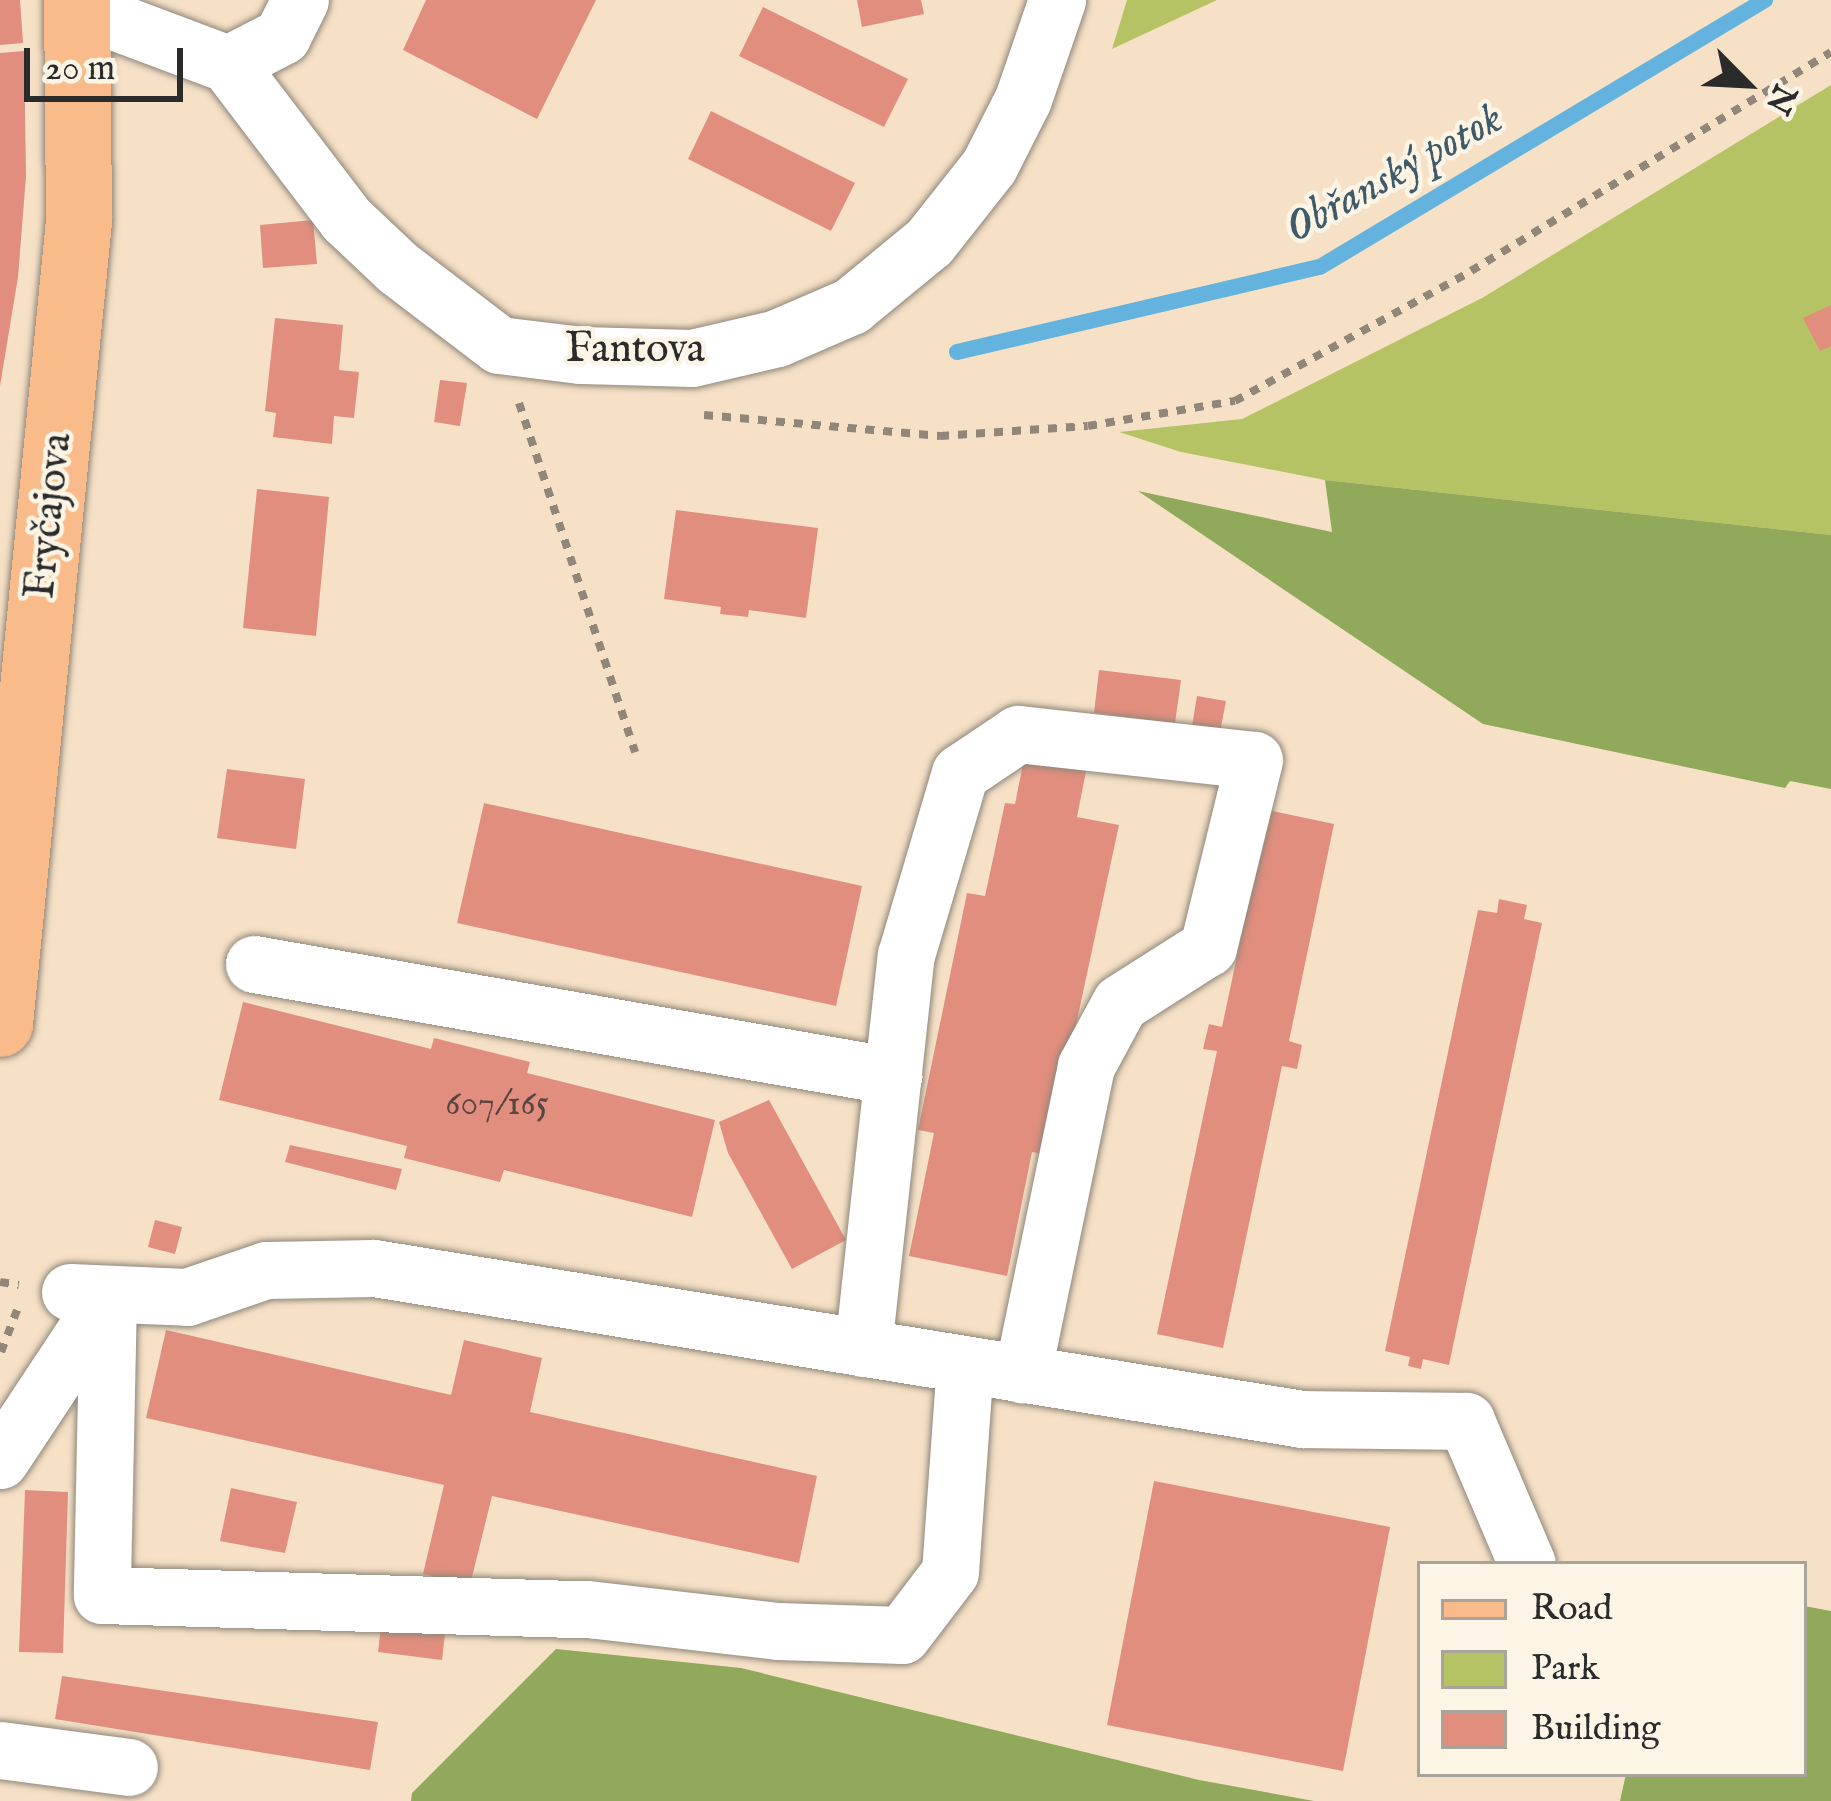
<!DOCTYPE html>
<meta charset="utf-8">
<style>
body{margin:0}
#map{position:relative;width:1831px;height:1801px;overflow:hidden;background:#f6e1c7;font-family:"IM FELL English",serif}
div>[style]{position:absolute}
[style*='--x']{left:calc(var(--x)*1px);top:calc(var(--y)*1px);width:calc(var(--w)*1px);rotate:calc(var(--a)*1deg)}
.green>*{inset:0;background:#b6c365}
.forest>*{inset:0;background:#90a95a}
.stream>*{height:16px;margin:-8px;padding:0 8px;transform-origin:8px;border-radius:8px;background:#63b3de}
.building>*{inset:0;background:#e18e7e}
.path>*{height:8px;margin-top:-4px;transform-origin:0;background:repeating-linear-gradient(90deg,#908679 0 9px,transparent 0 18px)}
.roads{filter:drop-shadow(0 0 3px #908679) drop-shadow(0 0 3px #908679)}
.minor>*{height:57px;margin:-28.5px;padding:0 28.5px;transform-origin:28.5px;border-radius:28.5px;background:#fff}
.major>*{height:66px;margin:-33px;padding:0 33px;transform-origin:33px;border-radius:33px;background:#fabb8b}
span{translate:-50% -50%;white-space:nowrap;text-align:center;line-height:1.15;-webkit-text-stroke:9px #fcf5e5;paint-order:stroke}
.number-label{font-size:36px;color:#584440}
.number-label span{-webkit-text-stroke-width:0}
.street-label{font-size:42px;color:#2b2b2b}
.water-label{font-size:45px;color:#3f5b6a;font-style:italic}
.legend{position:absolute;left:1417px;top:1561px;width:390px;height:216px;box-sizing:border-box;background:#fcf5e5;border:3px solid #a8a49b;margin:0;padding:15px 21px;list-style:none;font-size:36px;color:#2b2b2b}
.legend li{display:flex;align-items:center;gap:24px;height:60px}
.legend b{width:60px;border:3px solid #a8a49b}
.north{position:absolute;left:1687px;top:24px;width:120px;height:120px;-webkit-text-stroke:9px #fcf5e5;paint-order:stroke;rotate:114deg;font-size:33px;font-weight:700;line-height:48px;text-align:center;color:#2b2b2b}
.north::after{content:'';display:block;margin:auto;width:42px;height:54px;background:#2b2b2b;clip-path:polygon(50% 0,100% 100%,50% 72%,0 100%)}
.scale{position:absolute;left:24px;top:48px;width:159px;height:54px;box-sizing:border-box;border:6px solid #2b2b2b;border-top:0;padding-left:15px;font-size:36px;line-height:42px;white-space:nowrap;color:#2b2b2b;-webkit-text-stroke:9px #fcf5e5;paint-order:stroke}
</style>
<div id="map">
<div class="green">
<div style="clip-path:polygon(1127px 0,1217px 0,1112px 49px)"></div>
<div style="clip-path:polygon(1831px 85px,1831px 535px,1325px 480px,1181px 452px,1119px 432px,1242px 419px,1482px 298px)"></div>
</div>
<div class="forest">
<div style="clip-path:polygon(1325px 480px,1831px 535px,1831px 789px,1790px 781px,1785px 788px,1483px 724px,1138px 491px,1332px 532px)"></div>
<div style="clip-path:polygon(1804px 1606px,1831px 1611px,1831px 1801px,1620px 1801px,1626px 1774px,1804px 1774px)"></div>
<div style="clip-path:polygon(556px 1649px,741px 1668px,1199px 1780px,1314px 1801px,411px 1801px,412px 1793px)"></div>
</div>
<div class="stream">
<div style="--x:957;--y:352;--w:373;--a:-13.2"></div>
<div style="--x:1320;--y:267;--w:519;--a:-30.96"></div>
</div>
<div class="building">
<div style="clip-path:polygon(0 0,20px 0,23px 43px,0 45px)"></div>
<div style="clip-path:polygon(426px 0,596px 0,537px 119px,403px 50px)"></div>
<div style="clip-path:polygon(857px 0,921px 0,924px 14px,862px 27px)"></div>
<div style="clip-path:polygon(763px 7px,908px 79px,884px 127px,739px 56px)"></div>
<div style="clip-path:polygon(24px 51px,26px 176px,18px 277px,0 386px,0 53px)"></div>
<div style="clip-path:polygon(711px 111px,855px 183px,831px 231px,688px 159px)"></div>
<div style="clip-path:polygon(313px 220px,317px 264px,263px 268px,260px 225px)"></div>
<div style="clip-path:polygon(1831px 305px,1831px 346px,1820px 351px,1803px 318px)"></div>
<div style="clip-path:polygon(275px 318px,343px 325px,339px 370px,359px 372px,354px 418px,334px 416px,332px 444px,273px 437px,276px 413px,265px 411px)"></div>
<div style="clip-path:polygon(440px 380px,467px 383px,460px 426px,434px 422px)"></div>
<div style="clip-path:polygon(257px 489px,329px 497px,316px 636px,243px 628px)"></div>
<div style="clip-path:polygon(676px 510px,818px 528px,806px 618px,749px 610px,748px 617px,720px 614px,721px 607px,664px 599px)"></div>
<div style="clip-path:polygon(1099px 670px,1181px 680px,1175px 723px,1094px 713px)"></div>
<div style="clip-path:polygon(1197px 696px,1226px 701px,1219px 737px,1191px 732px)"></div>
<div style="clip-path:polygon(1026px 749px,1088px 761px,1077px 817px,1119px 825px,1048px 1155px,1032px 1152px,1007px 1276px,909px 1256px,934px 1133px,918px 1130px,967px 893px,985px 896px,1005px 803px,1015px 804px)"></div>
<div style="clip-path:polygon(227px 769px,305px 779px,296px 849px,217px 838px)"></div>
<div style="clip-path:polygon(484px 803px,862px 886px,836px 1006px,457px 923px)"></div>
<div style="clip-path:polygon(1268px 810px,1334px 824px,1289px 1041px,1302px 1045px,1297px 1069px,1282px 1066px,1223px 1348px,1157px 1334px,1217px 1051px,1203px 1049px,1209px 1024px,1222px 1027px)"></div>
<div style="clip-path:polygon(1499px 899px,1527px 905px,1524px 919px,1542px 923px,1449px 1365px,1423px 1359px,1421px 1369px,1408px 1366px,1410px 1357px,1385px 1351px,1478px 910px,1497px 913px)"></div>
<div style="clip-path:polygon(243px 1002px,431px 1049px,434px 1038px,530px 1062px,527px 1073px,715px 1120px,692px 1217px,504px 1170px,500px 1182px,404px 1158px,407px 1146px,219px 1100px)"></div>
<div style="clip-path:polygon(769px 1100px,846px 1240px,792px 1269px,728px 1153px,719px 1122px)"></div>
<div style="clip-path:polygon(290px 1145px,402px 1169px,396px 1190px,285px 1162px)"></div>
<div style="clip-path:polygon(155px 1220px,182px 1227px,175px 1254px,148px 1247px)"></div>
<div style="clip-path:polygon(166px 1330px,451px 1395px,464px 1340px,542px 1358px,530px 1412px,817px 1476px,799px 1563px,492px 1496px,470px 1585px,423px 1574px,444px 1485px,146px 1418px)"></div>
<div style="clip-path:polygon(1154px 1481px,1390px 1527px,1343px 1771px,1107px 1725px)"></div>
<div style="clip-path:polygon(231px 1488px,297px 1502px,285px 1553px,220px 1541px)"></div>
<div style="clip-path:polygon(25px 1490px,68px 1492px,63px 1653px,19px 1652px)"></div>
<div style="clip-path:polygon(381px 1626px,445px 1634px,442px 1660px,378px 1652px)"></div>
<div style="clip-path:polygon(62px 1676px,378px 1722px,370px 1770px,55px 1719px)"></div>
</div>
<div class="path">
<div style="--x:519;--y:403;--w:368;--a:71.6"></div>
<div style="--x:704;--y:415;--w:237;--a:5.1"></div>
<div style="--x:940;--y:436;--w:148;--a:-3.9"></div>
<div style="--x:1088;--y:426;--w:149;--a:-9.7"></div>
<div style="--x:1235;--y:401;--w:269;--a:-28.8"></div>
<div style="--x:1471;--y:271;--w:421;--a:-31.3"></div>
<div style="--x:0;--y:1282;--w:19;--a:9"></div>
<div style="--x:1;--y:1352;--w:45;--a:-69.1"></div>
</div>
<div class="roads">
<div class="minor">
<div style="--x:79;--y:8;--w:159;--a:20.6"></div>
<div style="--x:228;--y:64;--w:61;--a:-27.4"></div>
<div style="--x:282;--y:36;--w:40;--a:-63.4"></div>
<div style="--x:228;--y:64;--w:195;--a:52.7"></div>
<div style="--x:346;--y:219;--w:71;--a:43.3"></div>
<div style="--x:398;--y:268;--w:127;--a:37.3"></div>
<div style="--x:499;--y:345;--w:83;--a:7"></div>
<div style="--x:581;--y:355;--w:111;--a:1.5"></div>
<div style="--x:692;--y:358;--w:87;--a:-13.2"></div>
<div style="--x:777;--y:338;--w:81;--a:-23.4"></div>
<div style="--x:851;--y:306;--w:101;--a:-39.4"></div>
<div style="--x:929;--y:242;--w:97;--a:-51.7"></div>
<div style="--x:989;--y:166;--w:75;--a:-63.1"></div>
<div style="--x:1023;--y:99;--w:105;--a:-71"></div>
<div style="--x:254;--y:964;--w:649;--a:9.94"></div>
<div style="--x:70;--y:1292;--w:117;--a:2.4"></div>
<div style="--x:187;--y:1297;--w:83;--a:-18.9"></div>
<div style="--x:266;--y:1270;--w:108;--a:-1.1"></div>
<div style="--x:374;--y:1268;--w:940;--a:9.24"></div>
<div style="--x:1302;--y:1419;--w:164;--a:0.7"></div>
<div style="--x:1466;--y:1421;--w:155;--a:66.9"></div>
<div style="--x:863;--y:1348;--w:395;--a:-83.8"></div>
<div style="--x:906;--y:955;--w:190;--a:-73.5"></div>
<div style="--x:960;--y:773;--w:70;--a:-33.9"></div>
<div style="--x:1018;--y:734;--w:237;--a:6.3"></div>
<div style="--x:1254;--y:760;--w:193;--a:103.8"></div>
<div style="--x:1208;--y:947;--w:104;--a:147.5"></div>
<div style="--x:1120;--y:1003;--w:72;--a:118.4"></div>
<div style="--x:1086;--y:1066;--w:315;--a:101.7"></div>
<div style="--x:0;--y:1460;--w:196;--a:-56.5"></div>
<div style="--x:108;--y:1297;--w:298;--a:91.2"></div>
<div style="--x:102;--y:1595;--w:486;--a:1.7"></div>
<div style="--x:588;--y:1609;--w:191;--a:6.6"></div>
<div style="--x:778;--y:1631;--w:124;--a:1.8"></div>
<div style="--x:902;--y:1635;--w:79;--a:-52.7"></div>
<div style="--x:950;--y:1572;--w:208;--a:-85.9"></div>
<div style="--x:0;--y:1750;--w:130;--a:7.5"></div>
</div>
<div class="major">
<div style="--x:0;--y:1024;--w:807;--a:-84.38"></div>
<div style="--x:79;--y:221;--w:221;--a:-90.5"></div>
</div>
</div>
<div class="number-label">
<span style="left:497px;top:1105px">607/165</span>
</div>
<div class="street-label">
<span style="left:635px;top:350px">Fantova</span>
<span style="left:50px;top:516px;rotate:-84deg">Fryčajova</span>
</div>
<div class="water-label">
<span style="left:1394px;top:174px;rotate:-29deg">Obřanský potok</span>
</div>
<ul class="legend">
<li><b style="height:15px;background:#fabb8b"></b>Road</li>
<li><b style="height:33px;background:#b6c365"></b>Park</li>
<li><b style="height:33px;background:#e18e7e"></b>Building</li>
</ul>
<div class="north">N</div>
<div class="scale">20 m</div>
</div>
